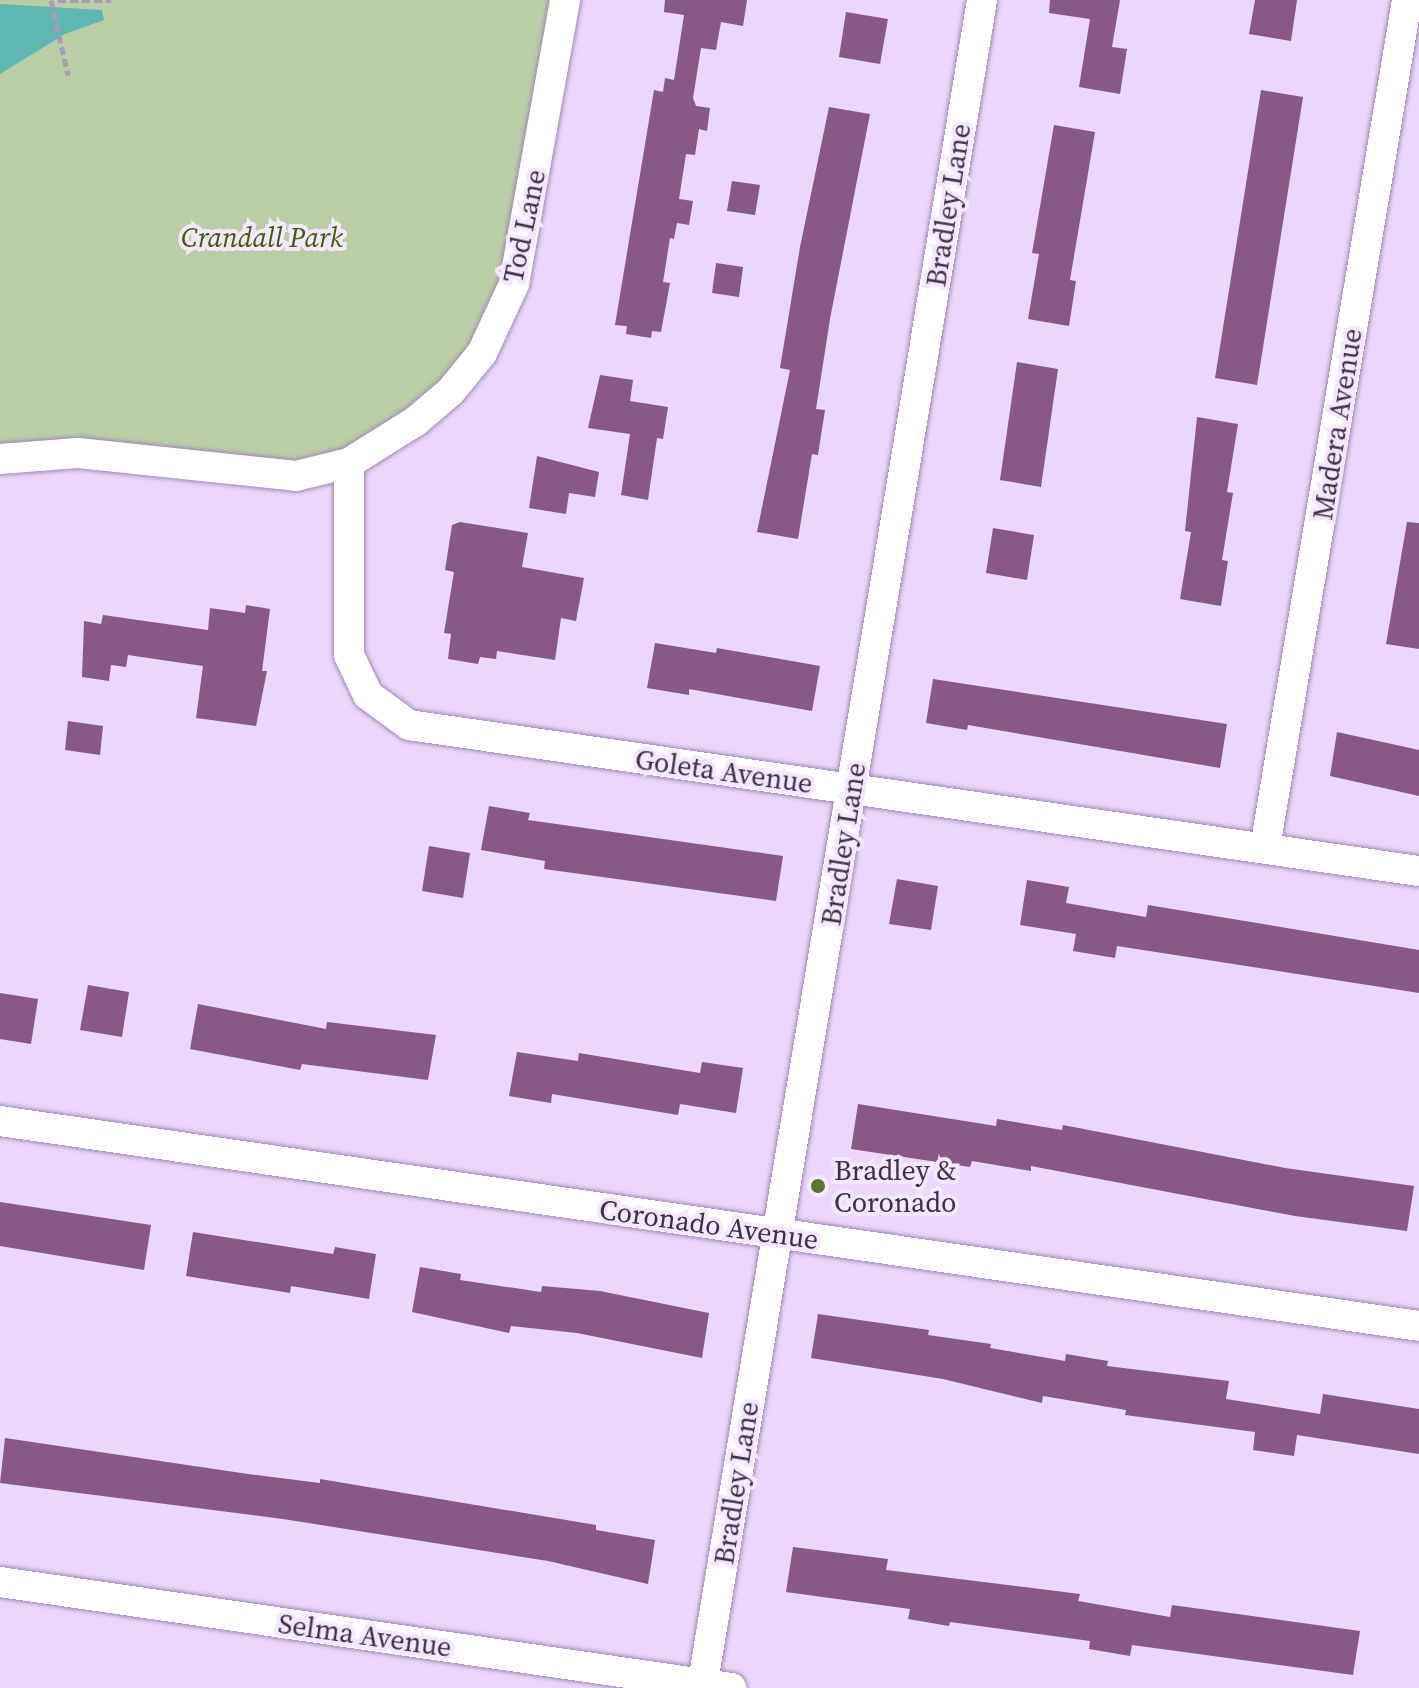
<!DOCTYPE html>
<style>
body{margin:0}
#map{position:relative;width:1419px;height:1688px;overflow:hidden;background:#ead7fa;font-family:"Source Serif 4",serif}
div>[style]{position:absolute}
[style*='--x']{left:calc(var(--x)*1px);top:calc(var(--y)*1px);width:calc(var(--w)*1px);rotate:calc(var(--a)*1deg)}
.green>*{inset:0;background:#b9cea5}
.water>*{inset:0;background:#5eb7b1}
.building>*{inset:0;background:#885984}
.path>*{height:5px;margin-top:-2.5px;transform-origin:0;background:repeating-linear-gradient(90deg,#ab9ab9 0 8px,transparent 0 12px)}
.roads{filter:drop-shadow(0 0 2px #a385bb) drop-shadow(0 0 2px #a385bb)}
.street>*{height:30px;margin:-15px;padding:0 15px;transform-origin:15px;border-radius:15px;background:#fff}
.dots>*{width:22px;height:22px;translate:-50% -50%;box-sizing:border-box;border:4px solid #f4e7ff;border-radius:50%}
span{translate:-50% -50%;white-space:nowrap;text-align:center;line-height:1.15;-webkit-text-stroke:8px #f4e7ff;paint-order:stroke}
.street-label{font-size:28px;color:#3c2f46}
.park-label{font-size:28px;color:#3d5e03;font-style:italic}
.poi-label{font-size:28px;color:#3c2f46}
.left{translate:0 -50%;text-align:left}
</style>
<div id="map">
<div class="green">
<div style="clip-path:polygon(0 0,565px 0,522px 256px,482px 353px,349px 463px,0 459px)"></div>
</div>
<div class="water">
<div style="clip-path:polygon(0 4px,102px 10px,104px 20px,65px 34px,0 74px)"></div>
</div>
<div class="building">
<div style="clip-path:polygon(665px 0,747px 0,743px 26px,721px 22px,716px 50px,701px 48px,693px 98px,696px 106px,710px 108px,707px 131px,699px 129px,695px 155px,686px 154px,679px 199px,693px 201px,689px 225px,677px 223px,674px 239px,670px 238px,663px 282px,670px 283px,661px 332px,652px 331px,651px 338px,626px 334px,627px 326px,615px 325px,654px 90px,663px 92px,665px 78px,674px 80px,684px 15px,664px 12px)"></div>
<div style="clip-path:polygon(1050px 0,1120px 0,1112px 47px,1127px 49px,1120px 94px,1079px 87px,1090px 19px,1049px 13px)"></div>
<div style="clip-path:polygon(1255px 0,1297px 0,1291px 41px,1249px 34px)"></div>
<div style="clip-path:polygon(846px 12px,888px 19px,880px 64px,839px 57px)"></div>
<div style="clip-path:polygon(1261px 90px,1303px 97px,1257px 385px,1215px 378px)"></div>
<div style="clip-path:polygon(829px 107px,870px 114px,830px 319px,816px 409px,825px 410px,818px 455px,812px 454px,798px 539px,757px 532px,790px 370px,780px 368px,800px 247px)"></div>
<div style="clip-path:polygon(1054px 125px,1095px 132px,1070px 280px,1076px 281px,1069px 326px,1028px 319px,1039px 254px,1032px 253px)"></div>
<div style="clip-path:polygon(732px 181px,760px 185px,755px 215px,727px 211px)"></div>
<div style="clip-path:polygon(716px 263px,743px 267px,739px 297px,712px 293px)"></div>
<div style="clip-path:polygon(1017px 362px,1058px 369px,1041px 487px,1000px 480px)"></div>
<div style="clip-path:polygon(600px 375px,633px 380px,630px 401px,668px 407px,663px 439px,657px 438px,648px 500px,621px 495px,630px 434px,588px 428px)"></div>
<div style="clip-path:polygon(1197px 417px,1238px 424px,1227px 492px,1233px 493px,1222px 560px,1228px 561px,1221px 606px,1180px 599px,1191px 532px,1185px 531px)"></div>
<div style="clip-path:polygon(537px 456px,599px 472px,595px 497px,569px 493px,566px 514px,529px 508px)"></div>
<div style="clip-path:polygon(460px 522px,528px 533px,522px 567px,584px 578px,576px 621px,561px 618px,555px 660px,497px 651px,496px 659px,480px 657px,478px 664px,448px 659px,451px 634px,444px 633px,454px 572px,445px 570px,452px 525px)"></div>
<div style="clip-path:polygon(1407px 522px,1419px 523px,1419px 649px,1386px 644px)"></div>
<div style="clip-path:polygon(993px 528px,1034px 535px,1027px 580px,986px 573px)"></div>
<div style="clip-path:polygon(246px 605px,270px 609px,262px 671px,267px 671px,256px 726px,196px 718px,203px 666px,128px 655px,126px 667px,111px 665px,109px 681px,82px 677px,84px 621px,101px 624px,103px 615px,208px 630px,210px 608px,245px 613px)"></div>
<div style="clip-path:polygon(655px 643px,716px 653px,717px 648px,820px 666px,812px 711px,689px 689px,689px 695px,647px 688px)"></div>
<div style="clip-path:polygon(933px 679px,1227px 724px,1220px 768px,968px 725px,967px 730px,926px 723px)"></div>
<div style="clip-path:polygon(68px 721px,103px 726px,100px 755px,65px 750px)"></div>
<div style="clip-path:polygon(1337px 732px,1419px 750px,1419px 796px,1330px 776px)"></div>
<div style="clip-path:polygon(489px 806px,530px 813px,528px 820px,783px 856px,776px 901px,544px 869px,545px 861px,481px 850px)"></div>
<div style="clip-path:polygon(429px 846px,470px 853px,463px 898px,422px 891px)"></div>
<div style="clip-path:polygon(897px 879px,938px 886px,931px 930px,889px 924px)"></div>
<div style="clip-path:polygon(1027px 880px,1069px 887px,1066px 903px,1146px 917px,1148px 905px,1419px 950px,1419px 993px,1117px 946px,1115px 958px,1073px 951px,1076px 934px,1020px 925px)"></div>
<div style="clip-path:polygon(88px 985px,129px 992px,122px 1037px,80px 1030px)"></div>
<div style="clip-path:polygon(0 993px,38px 999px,31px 1044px,0 1039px)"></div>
<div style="clip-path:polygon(198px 1004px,326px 1029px,327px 1022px,436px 1035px,428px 1080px,302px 1064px,300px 1070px,190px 1049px)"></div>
<div style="clip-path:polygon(517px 1052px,578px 1061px,579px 1053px,700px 1073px,702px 1062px,743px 1068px,736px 1113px,680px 1104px,678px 1115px,552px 1094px,551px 1103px,509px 1096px)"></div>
<div style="clip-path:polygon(858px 1104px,996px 1126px,997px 1119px,1062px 1130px,1063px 1125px,1285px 1168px,1414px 1186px,1407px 1231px,1295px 1216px,1031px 1166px,1031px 1171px,972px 1161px,970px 1167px,851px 1149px)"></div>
<div style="clip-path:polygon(0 1202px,151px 1225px,144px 1270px,0 1246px)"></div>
<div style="clip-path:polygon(193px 1232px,333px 1254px,335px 1247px,376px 1254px,369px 1299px,291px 1286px,290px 1293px,186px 1276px)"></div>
<div style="clip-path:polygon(420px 1267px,461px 1274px,460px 1280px,541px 1292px,542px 1286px,600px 1291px,709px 1313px,702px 1358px,577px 1333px,511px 1326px,509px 1333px,412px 1312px)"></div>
<div style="clip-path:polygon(818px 1314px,929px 1330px,928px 1335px,991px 1344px,990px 1348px,1065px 1361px,1066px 1354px,1108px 1361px,1107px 1366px,1229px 1381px,1226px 1399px,1320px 1414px,1323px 1394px,1419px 1409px,1419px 1454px,1297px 1435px,1294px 1456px,1253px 1450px,1255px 1432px,1125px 1415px,1126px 1410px,1043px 1396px,1042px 1403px,943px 1379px,811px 1358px)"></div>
<div style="clip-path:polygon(5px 1438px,248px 1474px,320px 1483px,320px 1479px,596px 1525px,596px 1530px,655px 1540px,648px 1584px,548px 1561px,283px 1519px,0 1483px)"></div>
<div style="clip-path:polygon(793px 1547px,888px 1559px,886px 1570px,1080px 1594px,1078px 1601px,1170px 1617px,1172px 1605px,1360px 1631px,1353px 1675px,1132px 1645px,1130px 1656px,1089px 1649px,1090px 1641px,950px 1622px,949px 1626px,908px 1619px,910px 1609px,786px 1592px)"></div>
</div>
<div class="path">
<div style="--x:51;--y:0;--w:77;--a:77.2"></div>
<div style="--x:58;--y:0;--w:53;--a:0"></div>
</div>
<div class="roads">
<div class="street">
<div style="--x:0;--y:459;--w:78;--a:-4.4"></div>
<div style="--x:78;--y:453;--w:219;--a:6"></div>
<div style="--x:296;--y:476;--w:55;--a:-13.8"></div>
<div style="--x:349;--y:463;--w:79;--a:-32.1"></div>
<div style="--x:416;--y:421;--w:46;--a:-40.6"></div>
<div style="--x:451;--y:391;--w:49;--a:-50.8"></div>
<div style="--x:482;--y:353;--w:76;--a:-65.1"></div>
<div style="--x:514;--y:284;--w:289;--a:-79.8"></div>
<div style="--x:349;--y:463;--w:192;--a:90"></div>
<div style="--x:349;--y:655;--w:44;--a:64.6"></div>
<div style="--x:368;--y:695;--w:51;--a:36.2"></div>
<div style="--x:409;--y:725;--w:1020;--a:8.23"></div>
<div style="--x:1265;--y:848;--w:860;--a:-80.49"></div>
<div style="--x:0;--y:1121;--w:1434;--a:8.22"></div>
<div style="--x:0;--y:1582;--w:739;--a:8.25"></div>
<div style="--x:702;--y:1688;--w:1711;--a:-80.58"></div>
</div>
</div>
<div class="dots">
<div style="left:818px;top:1186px;background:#57782f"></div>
</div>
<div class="street-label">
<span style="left:948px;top:205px;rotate:-81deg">Bradley Lane</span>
<span style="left:524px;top:226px;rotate:-78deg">Tod Lane</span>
<span style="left:1337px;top:424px;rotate:-81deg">Madera Avenue</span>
<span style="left:724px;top:771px;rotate:8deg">Goleta Avenue</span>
<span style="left:843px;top:844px;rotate:-81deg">Bradley Lane</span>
<span style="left:709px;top:1224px;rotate:8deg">Coronado Avenue</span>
<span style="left:736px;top:1483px;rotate:-81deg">Bradley Lane</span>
<span style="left:365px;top:1635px;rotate:8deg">Selma Avenue</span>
</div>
<div class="park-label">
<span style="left:262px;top:237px">Crandall Park</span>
</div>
<div class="poi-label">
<span class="left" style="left:834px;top:1186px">Bradley &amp;<br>Coronado</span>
</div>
</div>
